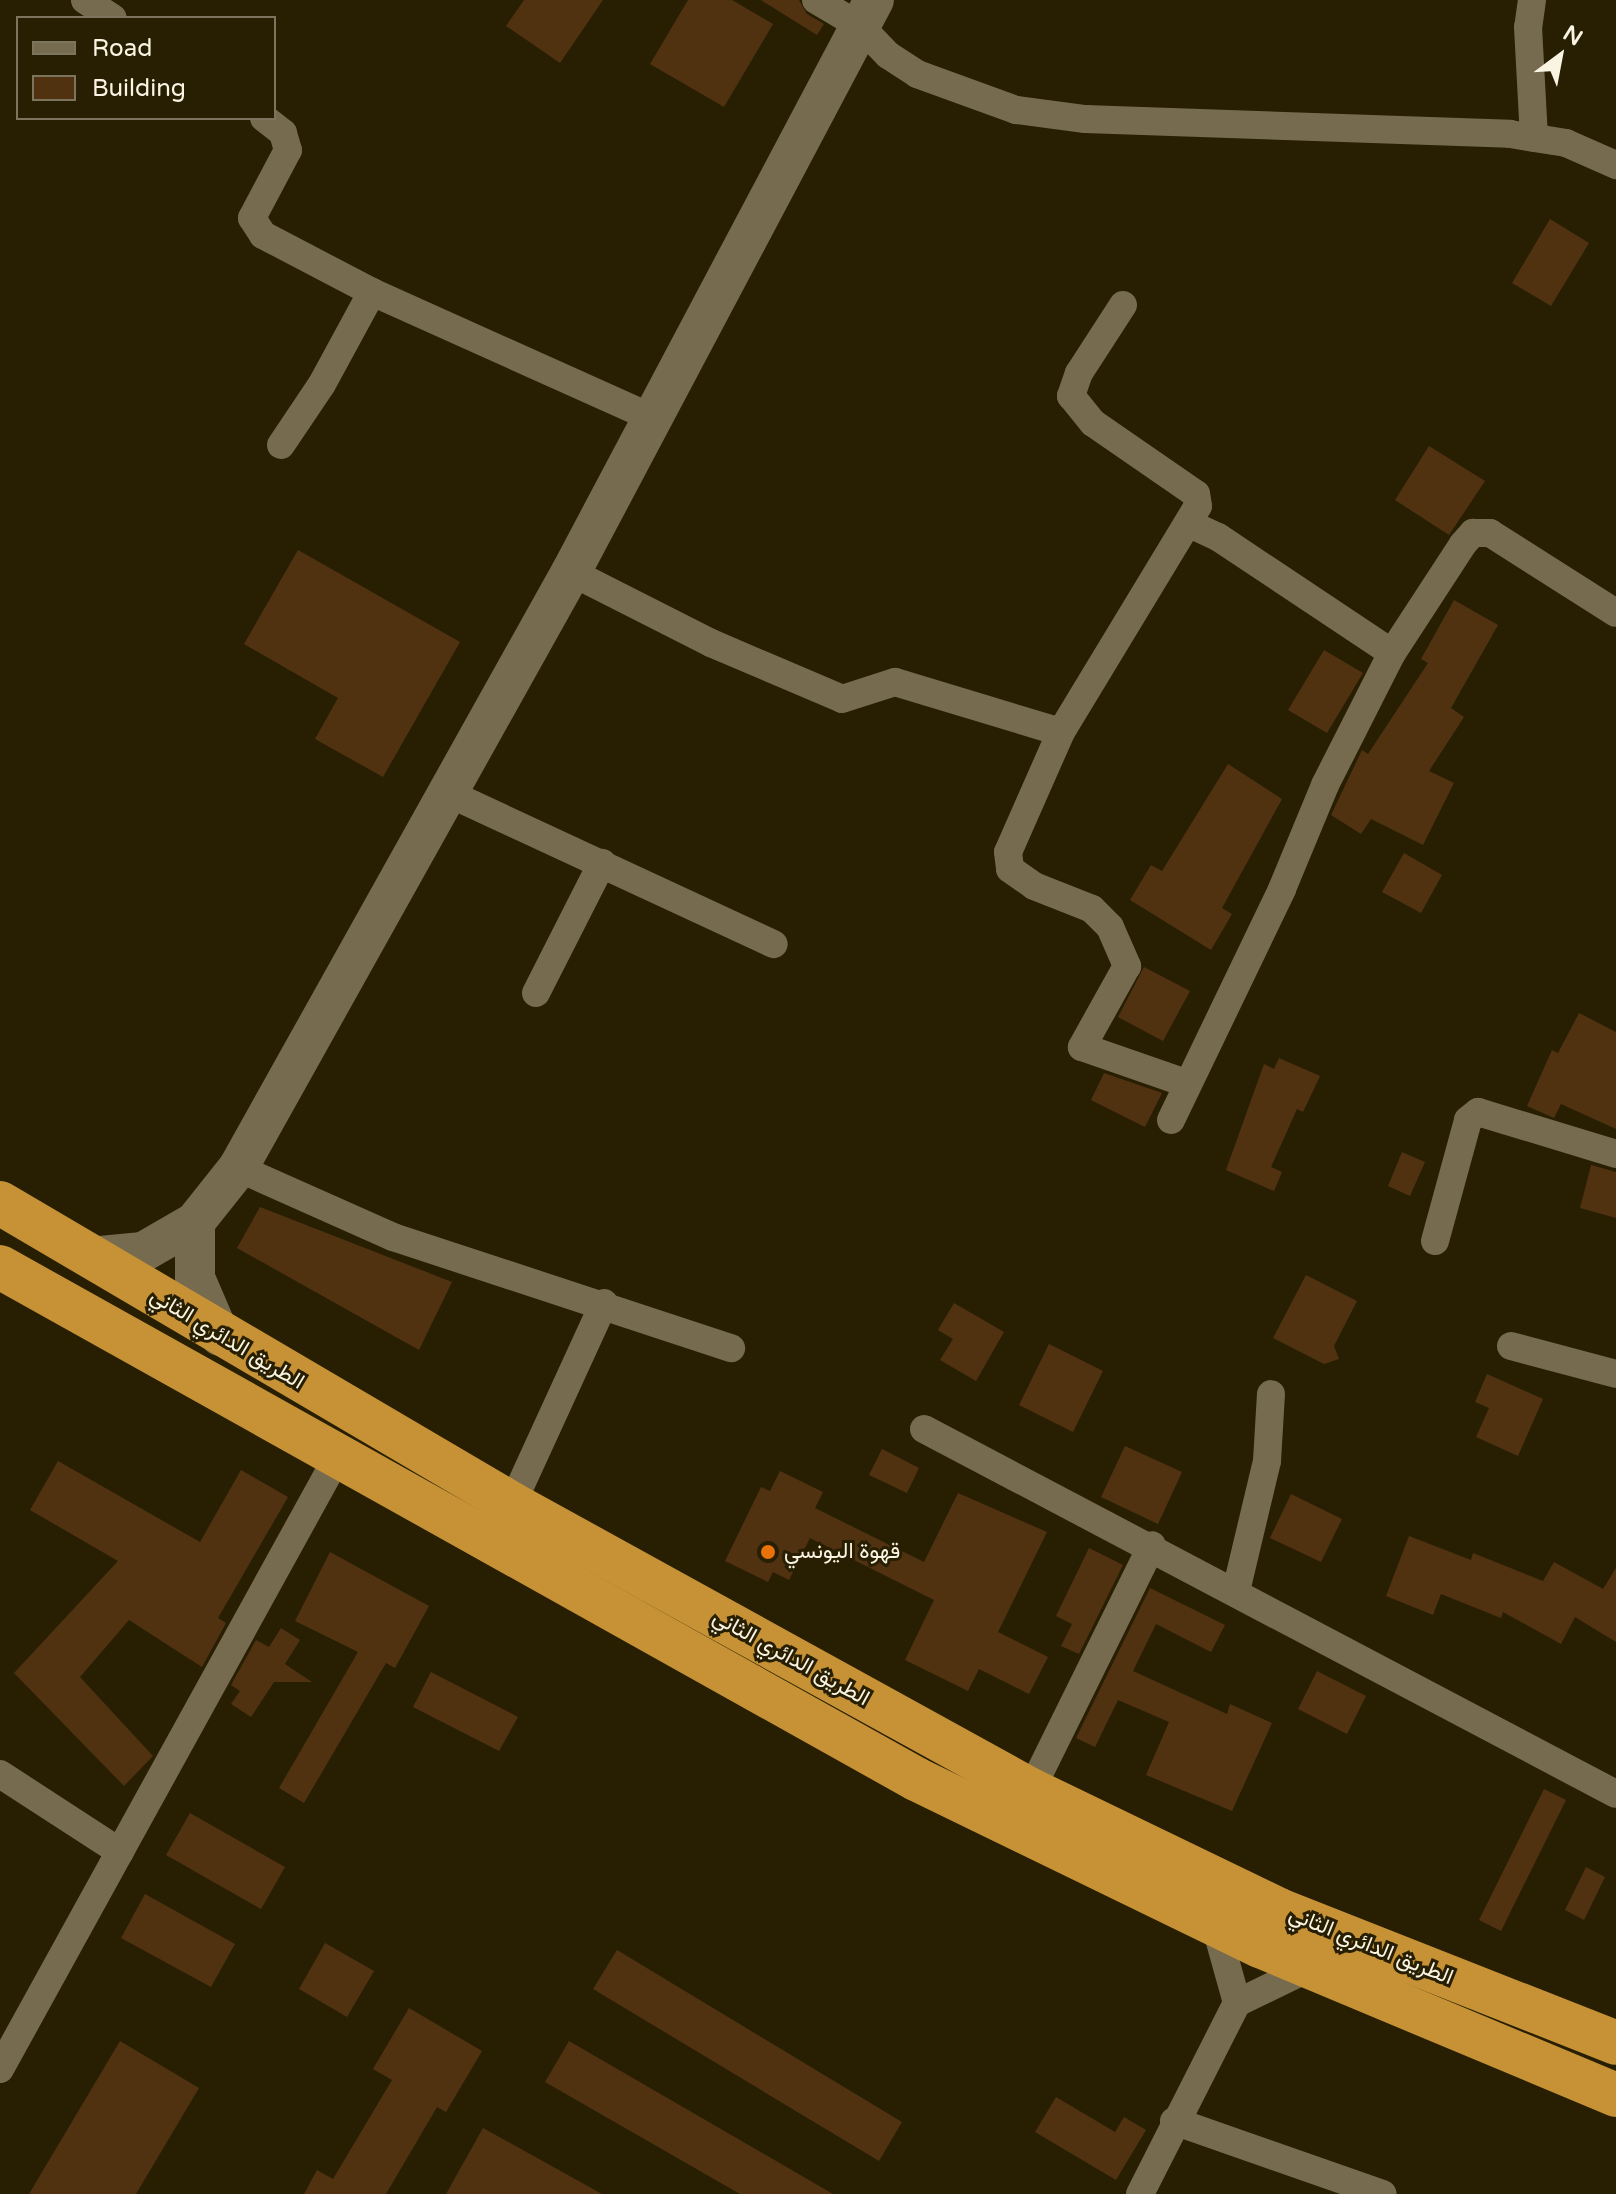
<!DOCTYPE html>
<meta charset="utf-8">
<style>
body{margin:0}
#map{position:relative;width:1616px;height:2194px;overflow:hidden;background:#281f03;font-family:"Varela Round",Vazirmatn,sans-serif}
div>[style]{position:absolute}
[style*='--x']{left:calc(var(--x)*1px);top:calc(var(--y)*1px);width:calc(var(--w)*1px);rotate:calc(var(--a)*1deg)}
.building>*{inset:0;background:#503211}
.street>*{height:28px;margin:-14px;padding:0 14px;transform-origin:14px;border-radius:14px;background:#766b4e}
.secondary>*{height:40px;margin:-20px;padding:0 20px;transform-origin:20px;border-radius:20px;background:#766b4e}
.highway>*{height:44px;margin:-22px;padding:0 22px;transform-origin:22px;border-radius:22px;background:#c69235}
.dots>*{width:22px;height:22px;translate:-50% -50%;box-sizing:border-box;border:4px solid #281f03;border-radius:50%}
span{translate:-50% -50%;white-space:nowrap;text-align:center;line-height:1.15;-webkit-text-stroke:6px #281f03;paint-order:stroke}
.street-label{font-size:22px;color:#faf4e3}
.poi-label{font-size:22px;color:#faf4e3}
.left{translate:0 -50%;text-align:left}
.legend{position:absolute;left:16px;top:16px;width:260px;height:104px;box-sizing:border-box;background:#281f03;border:2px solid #7c745d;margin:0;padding:10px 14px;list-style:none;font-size:24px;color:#faf4e3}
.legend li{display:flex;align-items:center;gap:16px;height:40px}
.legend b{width:40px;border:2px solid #7c745d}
.north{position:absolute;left:1520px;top:16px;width:80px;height:80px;-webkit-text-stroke:6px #281f03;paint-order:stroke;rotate:32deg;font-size:22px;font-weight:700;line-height:32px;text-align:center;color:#faf4e3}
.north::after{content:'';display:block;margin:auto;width:28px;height:36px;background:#faf4e3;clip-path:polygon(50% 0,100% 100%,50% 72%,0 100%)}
</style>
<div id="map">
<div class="building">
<div style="clip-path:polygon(524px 0,603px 0,560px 63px,506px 26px)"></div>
<div style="clip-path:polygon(688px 0,732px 0,773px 24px,724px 107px,650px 64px)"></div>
<div style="clip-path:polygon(761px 0,799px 0,807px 14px,824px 24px,817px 35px)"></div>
<div style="clip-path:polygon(1550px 219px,1589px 243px,1551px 306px,1512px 283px)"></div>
<div style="clip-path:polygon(1429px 446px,1485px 481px,1449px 535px,1395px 500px)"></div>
<div style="clip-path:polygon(298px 550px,460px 642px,383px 777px,315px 739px,338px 698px,244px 644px)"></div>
<div style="clip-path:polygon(1454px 600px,1498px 625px,1451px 708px,1464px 717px,1429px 771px,1454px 783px,1423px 845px,1371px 819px,1361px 834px,1331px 815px,1362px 750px,1368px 754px,1428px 663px,1421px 659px)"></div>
<div style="clip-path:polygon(1324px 650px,1363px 673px,1327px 733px,1288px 710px)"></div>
<div style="clip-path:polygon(1228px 764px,1282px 799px,1222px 908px,1232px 914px,1211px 950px,1130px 900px,1151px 865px,1162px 871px)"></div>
<div style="clip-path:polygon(1404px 853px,1442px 875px,1421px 913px,1382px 892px)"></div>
<div style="clip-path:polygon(1144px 967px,1190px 991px,1163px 1041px,1118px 1017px)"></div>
<div style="clip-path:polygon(1579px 1013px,1616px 1032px,1616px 1129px,1561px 1104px,1554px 1118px,1527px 1106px,1552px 1050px,1558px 1053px)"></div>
<div style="clip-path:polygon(1279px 1058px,1320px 1076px,1303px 1112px,1297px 1109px,1271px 1167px,1282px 1172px,1274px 1191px,1226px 1170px,1264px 1064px,1274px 1069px)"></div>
<div style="clip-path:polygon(1104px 1073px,1162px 1093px,1145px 1127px,1091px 1100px)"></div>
<div style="clip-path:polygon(1402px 1152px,1425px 1162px,1410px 1196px,1388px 1186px)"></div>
<div style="clip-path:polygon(1591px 1165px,1616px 1172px,1616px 1218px,1580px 1208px)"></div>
<div style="clip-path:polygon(260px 1207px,452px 1282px,419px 1350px,237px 1248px)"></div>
<div style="clip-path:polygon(1306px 1275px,1357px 1301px,1334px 1346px,1339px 1359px,1324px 1364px,1273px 1338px)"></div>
<div style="clip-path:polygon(954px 1303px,1004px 1332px,976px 1381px,940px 1360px,953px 1339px,938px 1330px)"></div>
<div style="clip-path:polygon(1049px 1344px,1103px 1371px,1073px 1432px,1019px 1405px)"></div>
<div style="clip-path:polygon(1487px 1374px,1543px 1399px,1518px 1456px,1476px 1437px,1489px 1408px,1475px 1402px)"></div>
<div style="clip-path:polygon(1125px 1446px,1182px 1472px,1158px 1524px,1101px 1497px)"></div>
<div style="clip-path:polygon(882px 1449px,919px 1468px,907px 1493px,869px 1475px)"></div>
<div style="clip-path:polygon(58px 1461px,200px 1542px,241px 1470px,288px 1497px,218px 1618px,226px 1623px,202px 1667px,129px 1620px,80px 1677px,153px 1756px,124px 1786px,14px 1673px,118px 1561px,30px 1510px)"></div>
<div style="clip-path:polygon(780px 1471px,823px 1492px,815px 1508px,924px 1562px,958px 1493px,1047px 1532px,998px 1632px,1048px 1657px,1029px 1694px,979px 1669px,968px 1691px,905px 1660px,934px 1600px,810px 1538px,789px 1580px,773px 1572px,768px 1582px,725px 1561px,761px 1487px,770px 1491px)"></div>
<div style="clip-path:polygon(1291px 1494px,1342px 1519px,1321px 1562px,1270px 1538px)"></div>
<div style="clip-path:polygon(1409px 1536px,1471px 1560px,1473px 1553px,1543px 1581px,1554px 1562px,1603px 1589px,1616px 1568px,1616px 1642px,1575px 1617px,1561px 1644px,1503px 1612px,1501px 1618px,1441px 1594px,1433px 1615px,1386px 1596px)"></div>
<div style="clip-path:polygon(1089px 1548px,1123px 1565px,1079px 1654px,1061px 1646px,1072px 1624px,1056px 1616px)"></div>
<div style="clip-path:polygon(330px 1552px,429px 1606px,395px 1668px,386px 1663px,304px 1803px,279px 1788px,358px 1652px,295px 1621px)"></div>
<div style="clip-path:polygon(1150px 1588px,1225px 1625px,1211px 1652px,1156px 1624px,1133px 1671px,1227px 1714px,1230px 1704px,1272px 1723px,1232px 1811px,1146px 1775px,1169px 1722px,1118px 1700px,1095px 1747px,1076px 1738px)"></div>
<div style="clip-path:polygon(281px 1628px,300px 1640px,285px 1664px,312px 1682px,274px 1682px,251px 1717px,231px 1704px,240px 1691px,231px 1685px,256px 1640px,269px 1647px)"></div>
<div style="clip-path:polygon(1317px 1671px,1366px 1696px,1347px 1734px,1298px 1709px)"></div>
<div style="clip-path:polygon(431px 1672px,518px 1717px,499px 1751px,413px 1707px)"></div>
<div style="clip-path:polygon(1544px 1789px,1566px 1800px,1501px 1931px,1479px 1920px)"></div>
<div style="clip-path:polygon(190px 1813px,285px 1867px,261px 1909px,166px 1855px)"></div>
<div style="clip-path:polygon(1586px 1867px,1605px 1877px,1584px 1920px,1565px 1910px)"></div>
<div style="clip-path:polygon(145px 1894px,235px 1944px,211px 1987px,121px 1938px)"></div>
<div style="clip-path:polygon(325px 1943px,374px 1971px,347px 2017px,299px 1989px)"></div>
<div style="clip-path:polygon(617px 1950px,902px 2122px,879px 2161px,593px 1989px)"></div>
<div style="clip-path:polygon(409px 2008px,482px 2051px,446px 2112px,437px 2107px,386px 2194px,304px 2194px,317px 2170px,333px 2179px,392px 2080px,373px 2069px)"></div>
<div style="clip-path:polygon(120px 2041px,199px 2088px,136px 2194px,29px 2194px)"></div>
<div style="clip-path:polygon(569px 2041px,833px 2194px,740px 2194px,545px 2082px)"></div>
<div style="clip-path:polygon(1056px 2097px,1115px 2132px,1124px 2117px,1146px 2130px,1116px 2180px,1035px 2132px)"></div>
<div style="clip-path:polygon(483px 2128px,602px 2194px,446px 2194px)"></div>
</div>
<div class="street">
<div style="--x:85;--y:0;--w:33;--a:33"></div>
<div style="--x:816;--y:0;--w:51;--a:30.6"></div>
<div style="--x:860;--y:26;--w:40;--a:46"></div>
<div style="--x:888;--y:55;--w:35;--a:33"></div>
<div style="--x:917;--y:74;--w:105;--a:20"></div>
<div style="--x:1016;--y:110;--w:70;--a:7.4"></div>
<div style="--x:1085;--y:119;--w:425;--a:2"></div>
<div style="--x:1510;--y:134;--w:57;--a:9.1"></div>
<div style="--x:1566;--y:143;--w:55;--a:23.7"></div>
<div style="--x:1532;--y:0;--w:27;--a:98"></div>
<div style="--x:1528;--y:27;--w:111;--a:86.9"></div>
<div style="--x:264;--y:118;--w:24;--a:38"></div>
<div style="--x:283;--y:133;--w:18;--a:74"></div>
<div style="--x:288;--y:150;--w:77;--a:117.9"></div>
<div style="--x:252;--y:218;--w:20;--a:57"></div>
<div style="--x:263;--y:235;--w:123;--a:27.6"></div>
<div style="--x:372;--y:292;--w:307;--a:24.2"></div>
<div style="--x:281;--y:445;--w:73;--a:-56.1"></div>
<div style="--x:322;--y:384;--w:105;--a:-61.5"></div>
<div style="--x:1192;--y:525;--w:29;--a:25"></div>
<div style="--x:1218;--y:537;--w:209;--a:33.7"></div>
<div style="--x:571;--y:572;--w:157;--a:26.9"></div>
<div style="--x:711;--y:643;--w:142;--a:23.1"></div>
<div style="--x:842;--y:699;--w:56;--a:-17.8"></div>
<div style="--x:895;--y:682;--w:173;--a:16.8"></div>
<div style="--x:1061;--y:732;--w:264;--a:-58.8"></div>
<div style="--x:1198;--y:506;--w:12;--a:-99"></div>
<div style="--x:1196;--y:494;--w:125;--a:-145.4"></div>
<div style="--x:1093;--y:423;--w:35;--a:-129"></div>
<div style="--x:1071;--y:396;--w:24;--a:-71"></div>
<div style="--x:1079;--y:373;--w:81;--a:-57.1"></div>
<div style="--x:1061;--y:732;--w:131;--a:113.8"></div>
<div style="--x:1008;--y:852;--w:17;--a:83"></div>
<div style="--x:1010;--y:869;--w:29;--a:35"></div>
<div style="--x:1034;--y:886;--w:62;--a:21.6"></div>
<div style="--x:1092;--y:909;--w:25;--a:45"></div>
<div style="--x:1110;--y:927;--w:43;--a:66.4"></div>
<div style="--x:1127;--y:966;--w:93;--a:119.1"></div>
<div style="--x:1082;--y:1047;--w:112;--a:19.2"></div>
<div style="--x:448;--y:793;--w:359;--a:24.9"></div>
<div style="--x:536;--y:993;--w:146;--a:-63.1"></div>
<div style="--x:1171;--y:1120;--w:256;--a:-64.3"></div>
<div style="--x:1282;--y:889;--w:113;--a:-67.5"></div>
<div style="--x:1325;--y:785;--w:148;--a:-63.1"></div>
<div style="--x:1392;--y:653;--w:130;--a:-56.9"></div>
<div style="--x:1463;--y:544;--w:15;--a:-48"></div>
<div style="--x:1473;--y:533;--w:17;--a:0"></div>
<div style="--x:1490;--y:533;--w:149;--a:32.4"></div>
<div style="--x:238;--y:1168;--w:170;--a:24"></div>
<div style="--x:393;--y:1237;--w:356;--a:18.2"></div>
<div style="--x:1435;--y:1241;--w:125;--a:-74.7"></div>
<div style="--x:1468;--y:1120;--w:13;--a:-39"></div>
<div style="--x:1478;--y:1112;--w:144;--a:16.9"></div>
<div style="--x:1511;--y:1346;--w:109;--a:14.9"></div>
<div style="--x:924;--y:1429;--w:782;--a:27.81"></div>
<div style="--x:512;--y:1504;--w:221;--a:-65.4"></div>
<div style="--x:1236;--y:1591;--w:134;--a:-76.6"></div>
<div style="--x:1267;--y:1461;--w:67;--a:-86.6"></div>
<div style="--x:0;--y:1774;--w:143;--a:33"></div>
<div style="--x:1031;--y:1790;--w:273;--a:-63.7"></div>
<div style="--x:1215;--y:1924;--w:82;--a:74.4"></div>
<div style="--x:0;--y:2069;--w:700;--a:-61.13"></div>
<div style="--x:1174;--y:2121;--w:221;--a:19.3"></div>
<div style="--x:1140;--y:2194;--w:214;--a:-63.1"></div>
<div style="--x:1237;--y:2003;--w:82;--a:-25.9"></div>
</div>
<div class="secondary">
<div style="--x:195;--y:1222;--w:56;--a:90"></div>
<div style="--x:195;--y:1278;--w:63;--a:66.7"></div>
<div style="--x:90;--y:1257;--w:53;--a:-5.4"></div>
<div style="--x:143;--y:1252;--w:60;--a:-30"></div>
<div style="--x:195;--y:1222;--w:69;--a:-51.5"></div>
<div style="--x:238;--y:1168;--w:683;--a:-60.81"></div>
<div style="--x:571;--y:572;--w:647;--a:-62.09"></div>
</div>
<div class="highway">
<div style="--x:0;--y:1203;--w:594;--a:30.45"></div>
<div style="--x:512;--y:1504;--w:593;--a:28.86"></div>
<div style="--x:1031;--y:1790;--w:276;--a:25.8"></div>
<div style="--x:1279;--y:1910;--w:362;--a:21.5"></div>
<div style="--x:0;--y:1267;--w:1049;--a:29.2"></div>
<div style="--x:916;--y:1779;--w:382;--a:25.9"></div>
<div style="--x:1260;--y:1946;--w:386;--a:22.7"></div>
</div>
<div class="dots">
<div style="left:768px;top:1552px;background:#e8710a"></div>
</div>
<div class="street-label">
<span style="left:227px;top:1339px;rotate:31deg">الطريق الدائري الثاني</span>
<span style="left:791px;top:1658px;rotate:29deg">الطريق الدائري الثاني</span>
<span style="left:1371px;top:1946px;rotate:22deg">الطريق الدائري الثاني</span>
</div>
<div class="poi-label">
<span class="left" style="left:784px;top:1552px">قهوة اليونسي</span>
</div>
<ul class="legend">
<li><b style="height:10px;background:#766b4e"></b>Road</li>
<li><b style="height:22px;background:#503211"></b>Building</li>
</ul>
<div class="north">N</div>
</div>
